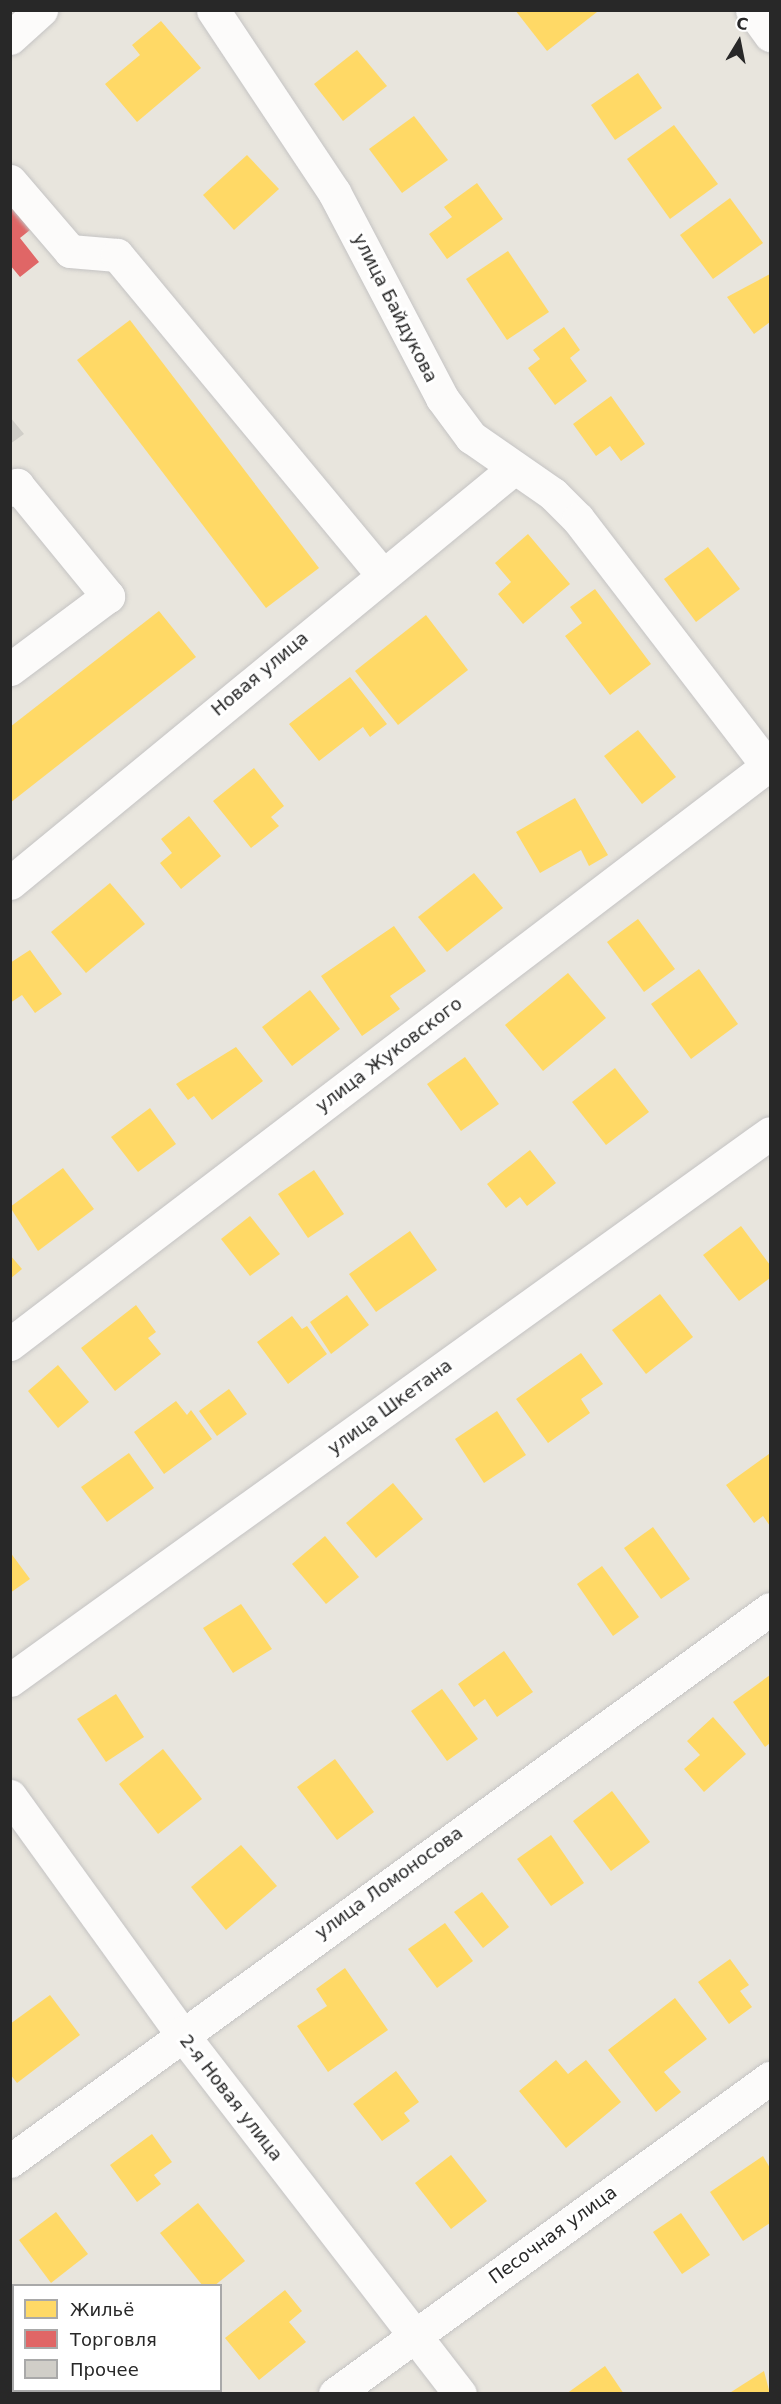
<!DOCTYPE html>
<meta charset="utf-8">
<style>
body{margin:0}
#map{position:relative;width:781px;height:2404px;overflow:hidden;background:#e8e5dd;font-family:"DejaVu Sans",sans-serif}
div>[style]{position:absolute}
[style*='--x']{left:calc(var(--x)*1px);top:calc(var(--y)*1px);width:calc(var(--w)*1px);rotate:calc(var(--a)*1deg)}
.homes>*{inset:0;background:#ffd966}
.shops>*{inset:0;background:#e06666}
.building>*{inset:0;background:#d0cec8}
.roads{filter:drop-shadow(0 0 2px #c4c3c3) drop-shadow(0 0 2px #c4c3c3)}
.minor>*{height:33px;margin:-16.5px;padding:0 16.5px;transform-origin:16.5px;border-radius:16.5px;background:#fcfbfa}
span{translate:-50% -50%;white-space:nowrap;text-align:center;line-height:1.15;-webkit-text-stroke:6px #fff;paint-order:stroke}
.street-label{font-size:18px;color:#282828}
.frame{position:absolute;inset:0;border:12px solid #282828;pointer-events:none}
.legend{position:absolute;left:12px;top:2284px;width:210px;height:108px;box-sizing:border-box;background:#fff;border:2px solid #a9a9a9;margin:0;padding:8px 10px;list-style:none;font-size:18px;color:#282828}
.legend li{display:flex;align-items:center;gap:12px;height:30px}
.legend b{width:30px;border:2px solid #a9a9a9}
.north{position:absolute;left:709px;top:12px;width:60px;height:60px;-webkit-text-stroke:4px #fff;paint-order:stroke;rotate:10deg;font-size:16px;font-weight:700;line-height:24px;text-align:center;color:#282828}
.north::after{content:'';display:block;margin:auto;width:21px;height:27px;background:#282828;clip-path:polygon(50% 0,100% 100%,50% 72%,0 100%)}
</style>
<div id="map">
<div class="homes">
<div style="clip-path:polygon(515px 10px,596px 10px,597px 12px,547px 51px)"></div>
<div style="clip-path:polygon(161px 21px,201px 68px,137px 122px,105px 84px,140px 55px,132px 45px)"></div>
<div style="clip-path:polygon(357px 50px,387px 86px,343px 121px,314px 84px)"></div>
<div style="clip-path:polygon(638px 73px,662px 108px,615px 140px,591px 105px)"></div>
<div style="clip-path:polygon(414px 116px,448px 160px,402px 193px,369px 149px)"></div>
<div style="clip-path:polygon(674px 125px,718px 184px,670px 219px,627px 159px)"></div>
<div style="clip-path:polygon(247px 155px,279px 189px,234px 230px,203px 195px)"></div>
<div style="clip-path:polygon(477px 183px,503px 219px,447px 259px,429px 234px,452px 217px,444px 207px)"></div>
<div style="clip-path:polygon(730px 198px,763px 243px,713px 279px,680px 235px)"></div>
<div style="clip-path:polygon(508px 251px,549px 312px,507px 340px,466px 279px)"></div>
<div style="clip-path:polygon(770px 274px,770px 322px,754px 334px,727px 297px)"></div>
<div style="clip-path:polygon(130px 320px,319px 568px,266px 608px,77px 360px)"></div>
<div style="clip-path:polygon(564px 327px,580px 350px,570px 358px,587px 381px,555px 405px,528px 368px,540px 359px,533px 350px)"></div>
<div style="clip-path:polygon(611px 396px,645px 444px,621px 461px,610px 446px,596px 456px,573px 424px)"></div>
<div style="clip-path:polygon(528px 534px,570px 584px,523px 624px,498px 594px,511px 582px,495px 563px)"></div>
<div style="clip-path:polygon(708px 547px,740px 589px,696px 622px,664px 579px)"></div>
<div style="clip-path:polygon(595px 589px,651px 664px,610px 695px,565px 636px,582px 623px,570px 607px)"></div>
<div style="clip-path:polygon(159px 611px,196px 657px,10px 803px,10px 727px)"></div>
<div style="clip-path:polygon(426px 615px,468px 670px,398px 725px,355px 671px)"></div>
<div style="clip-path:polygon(350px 677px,387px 724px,370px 737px,363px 727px,319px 761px,289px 724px)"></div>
<div style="clip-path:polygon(638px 730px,676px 777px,642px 804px,604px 756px)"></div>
<div style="clip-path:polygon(254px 768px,284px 806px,271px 817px,279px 826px,251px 848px,213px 801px)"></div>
<div style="clip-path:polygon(575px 798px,608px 855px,589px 866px,581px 850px,540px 873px,516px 832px)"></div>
<div style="clip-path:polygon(189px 816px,221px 856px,181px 889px,160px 863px,172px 853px,161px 839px)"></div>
<div style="clip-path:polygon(474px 873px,503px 908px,447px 952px,418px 917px)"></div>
<div style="clip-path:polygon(110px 883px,145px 924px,86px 973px,51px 932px)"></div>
<div style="clip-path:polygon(638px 919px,675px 969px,644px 992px,607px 942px)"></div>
<div style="clip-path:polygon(394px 926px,426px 971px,390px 996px,400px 1009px,362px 1036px,321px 976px)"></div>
<div style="clip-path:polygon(30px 950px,62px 994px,35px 1013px,22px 995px,10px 1003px,10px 963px)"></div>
<div style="clip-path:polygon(699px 969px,738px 1024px,691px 1059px,651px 1004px)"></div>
<div style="clip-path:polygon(568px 973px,606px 1018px,543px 1071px,505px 1025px)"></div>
<div style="clip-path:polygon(310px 990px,340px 1029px,292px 1066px,262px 1027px)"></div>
<div style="clip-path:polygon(236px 1047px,263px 1081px,212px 1120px,194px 1096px,188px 1100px,176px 1084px)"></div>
<div style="clip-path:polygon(465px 1057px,499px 1104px,461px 1131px,427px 1084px)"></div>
<div style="clip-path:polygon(615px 1068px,649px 1112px,606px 1145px,572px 1102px)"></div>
<div style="clip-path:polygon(150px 1108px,176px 1144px,138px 1172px,111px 1137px)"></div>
<div style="clip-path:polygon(530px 1150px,556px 1183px,527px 1206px,520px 1197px,506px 1208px,487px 1184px)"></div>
<div style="clip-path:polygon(63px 1168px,94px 1209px,38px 1251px,10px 1207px)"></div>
<div style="clip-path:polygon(314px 1170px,344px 1214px,308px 1238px,278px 1194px)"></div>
<div style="clip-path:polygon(250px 1216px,280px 1254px,250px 1276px,221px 1239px)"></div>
<div style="clip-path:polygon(741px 1226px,770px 1265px,770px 1278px,739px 1301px,703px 1255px)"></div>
<div style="clip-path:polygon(410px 1231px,437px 1270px,376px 1312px,349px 1274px)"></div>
<div style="clip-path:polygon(10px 1255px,22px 1269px,10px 1279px)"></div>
<div style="clip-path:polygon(660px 1294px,693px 1337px,646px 1374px,612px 1330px)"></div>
<div style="clip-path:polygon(347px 1295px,369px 1325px,331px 1354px,310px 1322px)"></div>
<div style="clip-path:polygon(136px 1305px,156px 1332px,148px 1338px,161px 1354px,115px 1391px,81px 1348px)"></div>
<div style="clip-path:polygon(292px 1316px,302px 1329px,307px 1326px,327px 1354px,288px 1384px,257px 1342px)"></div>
<div style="clip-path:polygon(581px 1353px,603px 1384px,581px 1399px,590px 1413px,548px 1443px,516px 1399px)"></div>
<div style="clip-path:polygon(58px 1365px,89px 1402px,58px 1428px,28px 1391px)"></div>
<div style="clip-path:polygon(229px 1389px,247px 1414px,217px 1436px,199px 1411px)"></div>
<div style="clip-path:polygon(176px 1401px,187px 1415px,191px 1410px,212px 1439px,164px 1474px,134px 1432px)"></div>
<div style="clip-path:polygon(497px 1411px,526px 1455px,484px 1483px,455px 1439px)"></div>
<div style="clip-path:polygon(129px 1453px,154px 1488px,107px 1522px,81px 1487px)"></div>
<div style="clip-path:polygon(769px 1454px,770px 1455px,770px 1526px,763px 1516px,754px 1523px,726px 1485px)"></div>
<div style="clip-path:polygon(393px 1483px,423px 1519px,376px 1558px,346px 1523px)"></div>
<div style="clip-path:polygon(653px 1527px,690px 1579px,661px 1599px,624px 1548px)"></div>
<div style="clip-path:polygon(325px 1536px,359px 1577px,326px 1604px,292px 1564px)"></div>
<div style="clip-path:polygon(10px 1552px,30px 1579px,10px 1593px)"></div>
<div style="clip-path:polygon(602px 1566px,639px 1617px,613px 1636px,577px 1584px)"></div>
<div style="clip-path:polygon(241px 1604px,272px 1649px,233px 1673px,203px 1628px)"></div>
<div style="clip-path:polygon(504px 1651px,533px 1692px,497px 1717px,485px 1699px,474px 1707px,458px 1684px)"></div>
<div style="clip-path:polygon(770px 1675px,770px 1743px,765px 1747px,733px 1702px)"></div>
<div style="clip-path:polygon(442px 1689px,478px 1739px,447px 1761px,411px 1711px)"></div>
<div style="clip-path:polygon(116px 1694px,144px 1737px,106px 1762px,77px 1719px)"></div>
<div style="clip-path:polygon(713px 1717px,746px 1754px,704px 1792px,684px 1769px,700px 1755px,687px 1741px)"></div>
<div style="clip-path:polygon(163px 1749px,202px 1799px,158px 1834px,119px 1784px)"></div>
<div style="clip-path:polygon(335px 1759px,374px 1812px,337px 1840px,297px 1787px)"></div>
<div style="clip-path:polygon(612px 1791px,650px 1842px,611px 1871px,573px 1821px)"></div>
<div style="clip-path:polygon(551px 1835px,584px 1883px,551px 1906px,517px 1859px)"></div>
<div style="clip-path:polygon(241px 1845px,277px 1886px,226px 1930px,191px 1887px)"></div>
<div style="clip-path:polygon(482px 1892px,509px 1927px,483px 1948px,454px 1912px)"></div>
<div style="clip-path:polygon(445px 1923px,473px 1961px,437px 1988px,408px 1949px)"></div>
<div style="clip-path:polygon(730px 1959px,749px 1985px,740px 1991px,752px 2007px,729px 2024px,698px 1982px)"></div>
<div style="clip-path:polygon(345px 1968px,388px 2030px,328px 2072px,297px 2026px,327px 2006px,316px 1989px)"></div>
<div style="clip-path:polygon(50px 1995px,80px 2035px,17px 2083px,10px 2074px,10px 2024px)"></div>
<div style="clip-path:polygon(675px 1998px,707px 2039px,664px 2072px,681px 2092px,656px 2112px,608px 2050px)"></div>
<div style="clip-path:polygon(556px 2060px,568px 2074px,586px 2060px,621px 2102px,566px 2148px,519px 2091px)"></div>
<div style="clip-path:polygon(396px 2071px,419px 2102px,404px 2113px,410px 2121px,382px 2141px,353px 2104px)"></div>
<div style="clip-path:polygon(152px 2134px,172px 2162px,154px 2175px,161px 2184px,137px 2202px,110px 2165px)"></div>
<div style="clip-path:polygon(451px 2155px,487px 2201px,451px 2229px,415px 2183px)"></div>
<div style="clip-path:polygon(763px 2156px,770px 2168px,770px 2223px,743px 2241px,710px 2192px)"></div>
<div style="clip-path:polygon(198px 2203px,245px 2261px,214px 2286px,203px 2286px,160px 2233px)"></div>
<div style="clip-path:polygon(56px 2212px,88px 2254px,51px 2283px,19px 2240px)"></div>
<div style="clip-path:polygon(681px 2213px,710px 2255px,682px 2274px,653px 2232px)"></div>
<div style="clip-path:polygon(285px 2290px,302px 2311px,289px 2322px,306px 2342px,259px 2380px,225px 2338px)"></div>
<div style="clip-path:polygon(605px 2366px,624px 2394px,566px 2394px)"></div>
<div style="clip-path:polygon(764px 2371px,770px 2394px,728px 2394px)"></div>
<div style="clip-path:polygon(149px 2390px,184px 2390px,186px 2394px,145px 2394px)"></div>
</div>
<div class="shops">
<div style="clip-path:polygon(10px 205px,30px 230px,20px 238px,39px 262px,20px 277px,10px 265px)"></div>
</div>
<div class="building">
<div style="clip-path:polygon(10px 417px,24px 434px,10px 444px)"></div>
</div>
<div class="roads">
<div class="minor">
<div style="--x:213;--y:10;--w:219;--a:56.4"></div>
<div style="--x:334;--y:192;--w:233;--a:62.3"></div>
<div style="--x:442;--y:398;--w:49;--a:53.4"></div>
<div style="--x:471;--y:437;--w:100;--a:34.8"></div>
<div style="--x:553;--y:494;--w:35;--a:45"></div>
<div style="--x:578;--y:519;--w:315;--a:52.5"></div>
<div style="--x:752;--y:10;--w:31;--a:54"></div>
<div style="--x:10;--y:38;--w:42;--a:-42.1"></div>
<div style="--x:10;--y:181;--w:92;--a:49.4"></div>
<div style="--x:70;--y:251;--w:47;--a:4.9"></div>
<div style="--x:117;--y:255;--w:413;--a:50.3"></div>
<div style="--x:10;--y:490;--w:9;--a:-36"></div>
<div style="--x:17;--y:485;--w:144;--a:50.7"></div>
<div style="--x:108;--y:596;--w:122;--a:143.3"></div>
<div style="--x:10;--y:883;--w:651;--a:-39.46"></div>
<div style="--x:10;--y:1344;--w:952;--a:-37.36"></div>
<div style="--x:10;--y:1680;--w:936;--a:-35.74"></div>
<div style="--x:10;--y:1796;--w:292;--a:54.2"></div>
<div style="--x:181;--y:2033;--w:456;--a:52.3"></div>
<div style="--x:10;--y:2161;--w:939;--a:-35.99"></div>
<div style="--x:335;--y:2394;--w:538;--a:-36"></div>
</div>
</div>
<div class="street-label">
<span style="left:395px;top:308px;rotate:63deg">улица Байдукова</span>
<span style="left:260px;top:674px;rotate:-40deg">Новая улица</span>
<span style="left:389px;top:1055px;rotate:-37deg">улица Жуковского</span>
<span style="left:390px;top:1407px;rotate:-36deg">улица Шкетана</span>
<span style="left:389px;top:1883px;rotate:-36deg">улица Ломоносова</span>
<span style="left:231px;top:2098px;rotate:52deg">2-я Новая улица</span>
<span style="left:553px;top:2235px;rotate:-36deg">Песочная улица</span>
</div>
<div class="frame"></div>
<ul class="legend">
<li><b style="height:16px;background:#ffd966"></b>Жильё</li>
<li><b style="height:16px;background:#e06666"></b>Торговля</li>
<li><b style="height:16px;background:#d0cec8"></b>Прочее</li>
</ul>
<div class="north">С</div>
</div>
